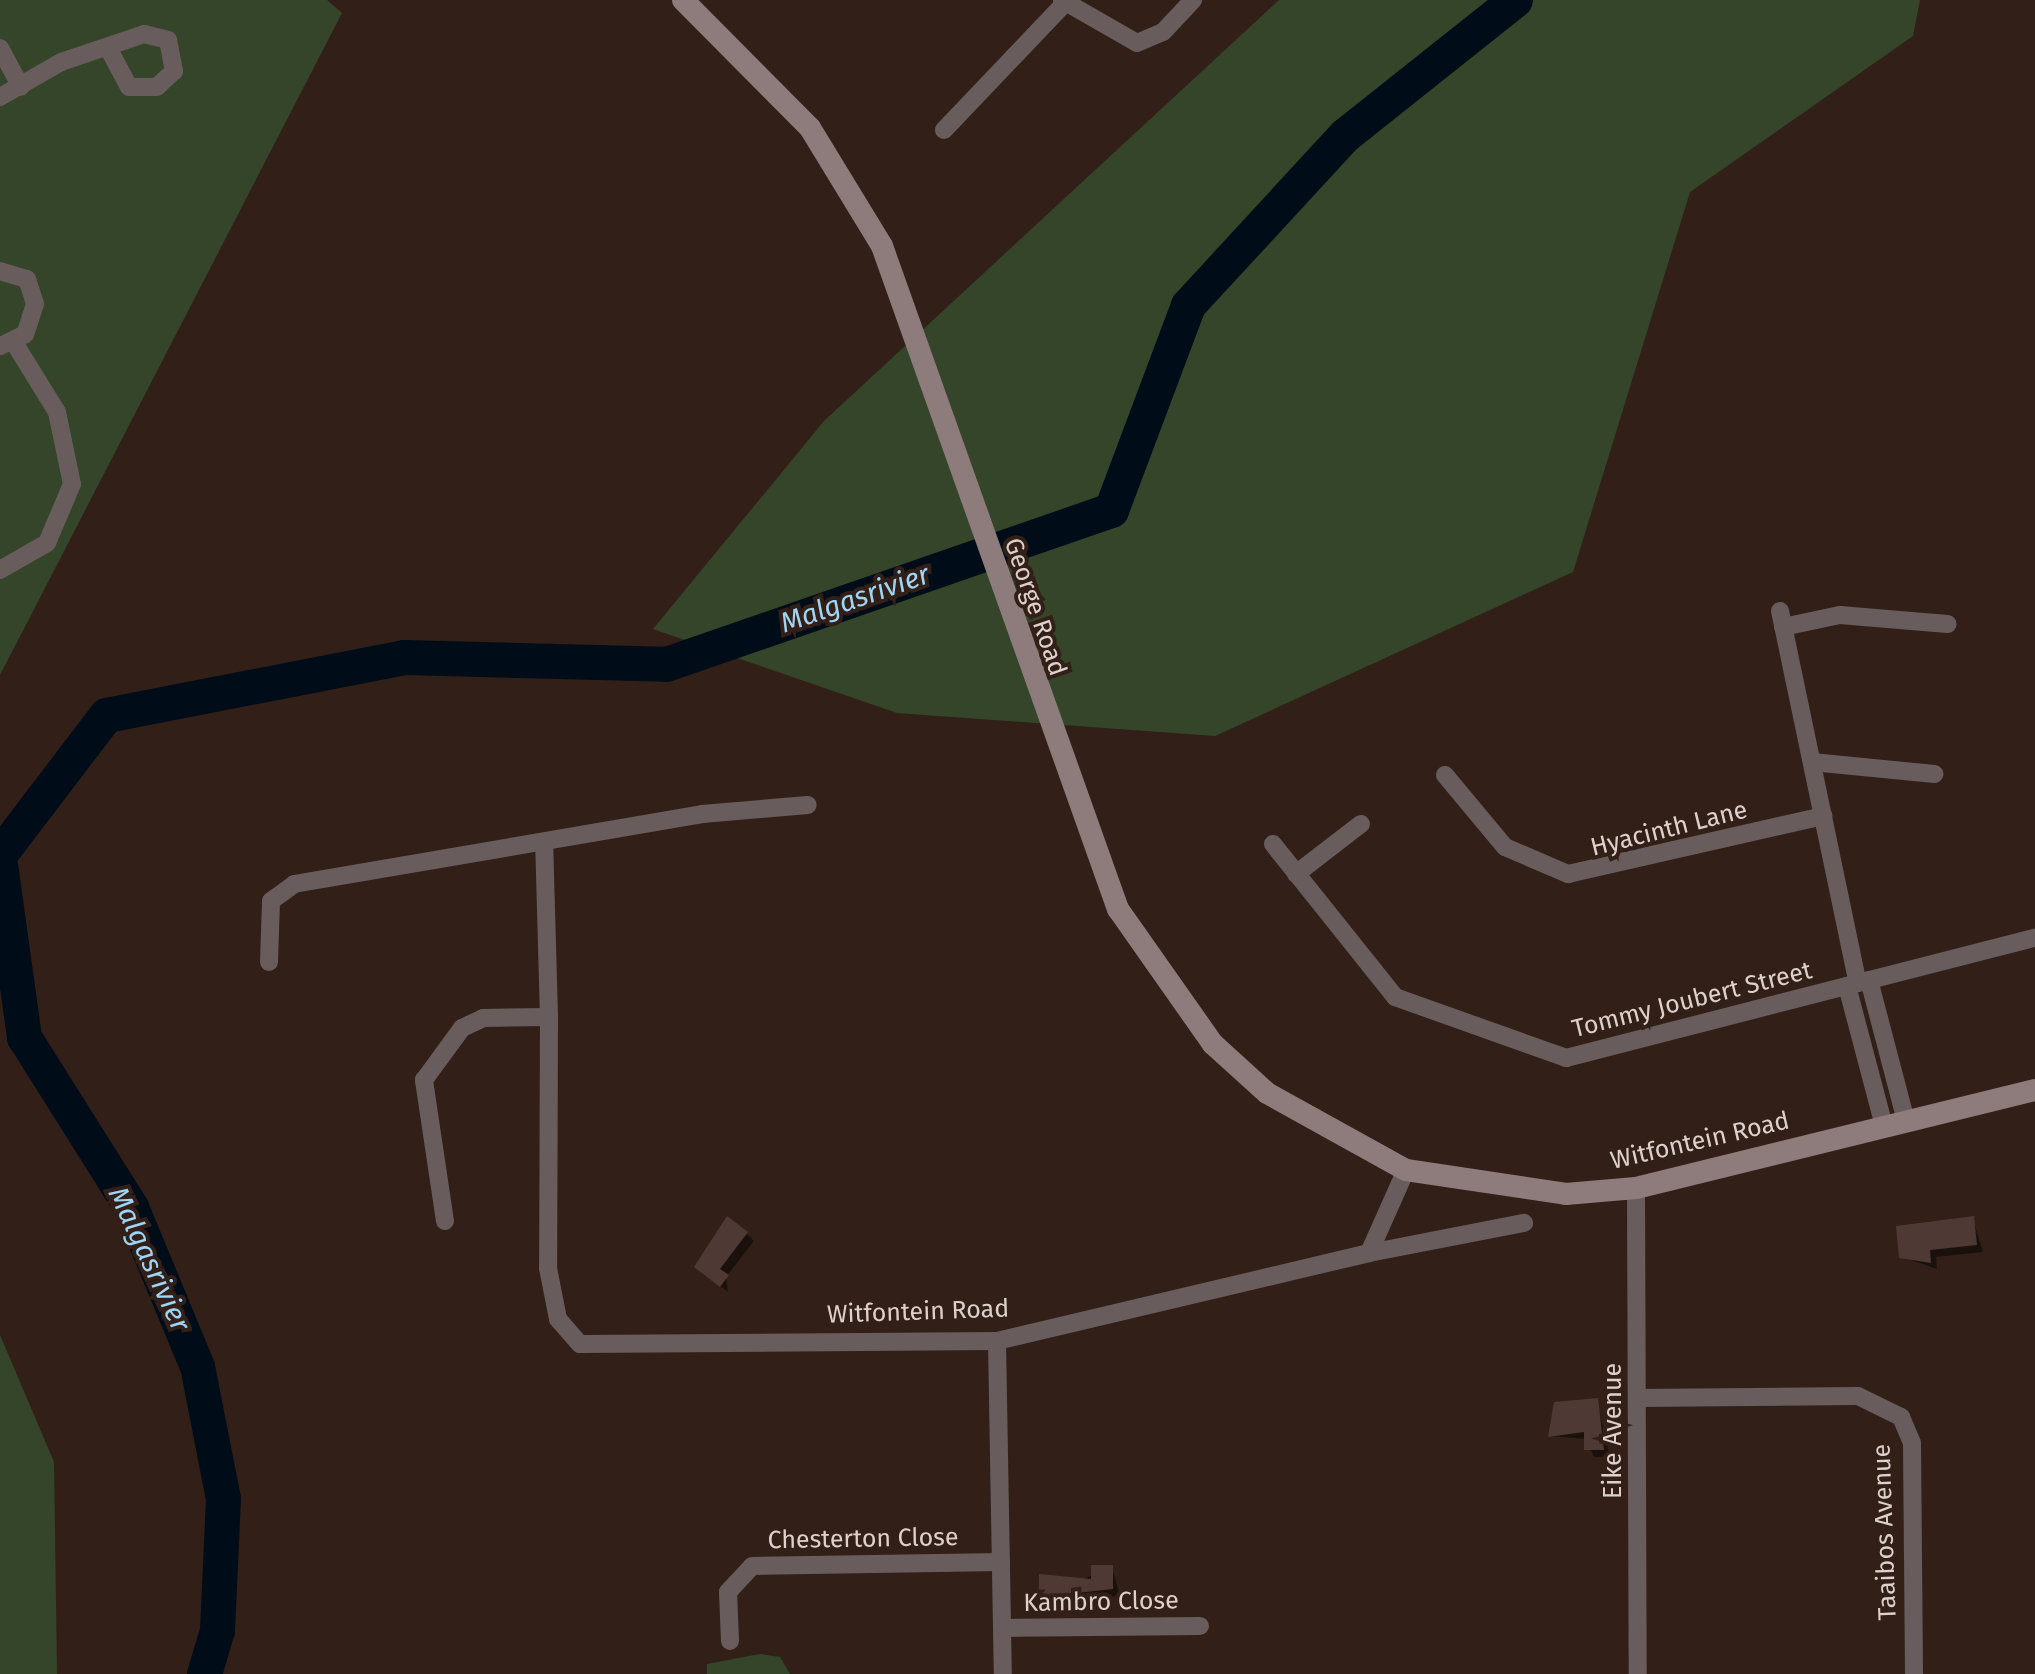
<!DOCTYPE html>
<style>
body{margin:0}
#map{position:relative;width:2035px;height:1674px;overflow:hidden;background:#322018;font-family:"Fira Sans",sans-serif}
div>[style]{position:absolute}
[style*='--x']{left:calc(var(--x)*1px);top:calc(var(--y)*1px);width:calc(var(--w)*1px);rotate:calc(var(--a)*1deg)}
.green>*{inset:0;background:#34452a}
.shadow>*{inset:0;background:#0007}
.river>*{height:35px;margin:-17.5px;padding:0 17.5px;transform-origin:17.5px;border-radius:17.5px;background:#000d19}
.building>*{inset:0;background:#4f3934}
.minor>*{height:18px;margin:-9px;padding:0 9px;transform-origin:9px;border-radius:9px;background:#685d5c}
.secondary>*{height:22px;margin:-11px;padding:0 11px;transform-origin:11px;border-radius:11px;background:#8e7c7c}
span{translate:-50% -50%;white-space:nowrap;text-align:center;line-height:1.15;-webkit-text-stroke:8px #322018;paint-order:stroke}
.street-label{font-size:25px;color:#ded1cc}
.water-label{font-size:28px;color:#9fd5f7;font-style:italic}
</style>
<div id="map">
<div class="green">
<div style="clip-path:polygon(0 0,327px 0,342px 13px,0 675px)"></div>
<div style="clip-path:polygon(1279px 0,1920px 0,1913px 36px,1690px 192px,1573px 572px,1215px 736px,897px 713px,653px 629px,824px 421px)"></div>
<div style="clip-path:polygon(0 1335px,54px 1462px,57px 1674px,0 1674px)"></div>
<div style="clip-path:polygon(760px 1654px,780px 1657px,790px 1674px,707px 1674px,707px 1664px)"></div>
</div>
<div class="shadow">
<div style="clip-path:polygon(1973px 1219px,1983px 1252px,1936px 1257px,1937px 1269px,1902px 1257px)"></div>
<div style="clip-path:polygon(747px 1234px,754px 1241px,726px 1277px,728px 1292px,704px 1274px)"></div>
<div style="clip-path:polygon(1597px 1401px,1610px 1457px,1594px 1457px,1586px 1439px,1551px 1436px)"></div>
<div style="clip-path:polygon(1112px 1567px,1120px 1596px,1049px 1603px,1042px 1596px)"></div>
</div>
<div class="river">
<div style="--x:0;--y:854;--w:175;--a:-52.7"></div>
<div style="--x:106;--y:715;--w:304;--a:-11"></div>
<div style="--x:404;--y:657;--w:262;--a:1.5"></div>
<div style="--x:666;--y:664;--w:471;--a:-19.1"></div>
<div style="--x:1111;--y:510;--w:219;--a:-69.4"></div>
<div style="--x:1188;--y:305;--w:231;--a:-47.3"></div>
<div style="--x:1345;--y:135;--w:217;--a:-38.5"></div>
<div style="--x:0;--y:864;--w:175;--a:82.1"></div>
<div style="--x:24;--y:1037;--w:201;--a:57.8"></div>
<div style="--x:131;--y:1207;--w:172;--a:67.5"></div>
<div style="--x:197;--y:1366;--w:135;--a:78.9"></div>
<div style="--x:223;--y:1498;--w:132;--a:92.6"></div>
<div style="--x:217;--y:1630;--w:46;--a:106.5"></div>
</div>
<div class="building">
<div style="clip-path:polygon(727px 1216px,748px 1232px,720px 1269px,729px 1275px,720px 1287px,694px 1267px)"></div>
<div style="clip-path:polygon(1974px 1216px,1977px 1245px,1930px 1250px,1931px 1263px,1899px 1258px,1896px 1226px)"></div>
<div style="clip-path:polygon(1598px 1398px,1604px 1450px,1584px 1450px,1584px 1432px,1548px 1437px,1554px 1402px)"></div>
<div style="clip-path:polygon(1091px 1565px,1113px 1565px,1113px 1589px,1039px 1597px,1039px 1574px,1091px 1579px)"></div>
</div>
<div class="minor">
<div style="--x:1062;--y:0;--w:86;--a:29.8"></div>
<div style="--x:1137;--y:43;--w:28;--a:-23"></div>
<div style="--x:1163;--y:32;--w:44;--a:-46.8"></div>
<div style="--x:0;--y:48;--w:44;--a:61.7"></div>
<div style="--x:0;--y:97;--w:70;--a:-29.8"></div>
<div style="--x:61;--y:62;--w:88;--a:-18.6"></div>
<div style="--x:144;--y:34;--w:25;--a:14"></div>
<div style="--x:168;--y:40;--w:32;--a:79"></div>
<div style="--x:174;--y:71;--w:23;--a:137"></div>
<div style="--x:157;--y:87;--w:28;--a:180"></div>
<div style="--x:129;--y:87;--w:38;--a:-118"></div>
<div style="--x:944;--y:130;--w:175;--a:-46.4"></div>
<div style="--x:0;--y:271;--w:28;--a:17"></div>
<div style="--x:27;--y:279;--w:26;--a:72"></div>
<div style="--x:35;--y:304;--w:32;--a:108"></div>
<div style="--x:25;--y:334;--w:28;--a:154"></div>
<div style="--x:0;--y:570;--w:54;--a:-29.9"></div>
<div style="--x:47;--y:543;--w:64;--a:-67"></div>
<div style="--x:72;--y:484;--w:74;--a:-101.8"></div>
<div style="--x:57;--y:412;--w:80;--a:-121.7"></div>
<div style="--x:1780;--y:611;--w:380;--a:78.2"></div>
<div style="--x:1783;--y:627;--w:58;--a:-11.9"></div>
<div style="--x:1840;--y:615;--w:108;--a:4.8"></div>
<div style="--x:1812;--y:762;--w:123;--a:5.6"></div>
<div style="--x:1445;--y:775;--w:94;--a:50.2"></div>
<div style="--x:1505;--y:847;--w:69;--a:23.2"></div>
<div style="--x:1568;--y:874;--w:262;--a:-12.8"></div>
<div style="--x:1273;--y:844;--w:196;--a:51.4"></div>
<div style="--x:1395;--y:997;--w:182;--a:19.6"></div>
<div style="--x:1566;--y:1058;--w:484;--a:-14.4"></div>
<div style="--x:1296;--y:874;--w:82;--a:-37.6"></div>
<div style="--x:269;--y:962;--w:61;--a:-88.1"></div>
<div style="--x:271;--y:901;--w:29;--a:-36"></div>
<div style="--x:294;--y:884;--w:414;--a:-9.7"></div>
<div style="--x:702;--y:814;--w:106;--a:-4.9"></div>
<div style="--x:1869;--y:980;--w:146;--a:75.3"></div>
<div style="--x:1847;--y:986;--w:145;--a:75.2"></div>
<div style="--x:549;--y:1017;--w:251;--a:90.2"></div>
<div style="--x:548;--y:1268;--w:52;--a:78.9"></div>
<div style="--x:558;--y:1319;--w:33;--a:49"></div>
<div style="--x:580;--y:1344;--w:417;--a:-0.4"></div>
<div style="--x:997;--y:1341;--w:382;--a:-13.3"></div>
<div style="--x:1369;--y:1253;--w:91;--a:-66"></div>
<div style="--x:1636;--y:1188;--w:486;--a:89.8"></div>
<div style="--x:445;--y:1221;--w:143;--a:-98.5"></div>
<div style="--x:424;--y:1080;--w:64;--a:-53.8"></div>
<div style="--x:462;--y:1028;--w:23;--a:-25"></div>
<div style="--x:483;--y:1018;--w:66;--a:-0.9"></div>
<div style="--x:549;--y:1017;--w:174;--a:-91.6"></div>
<div style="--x:1369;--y:1253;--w:158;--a:-11"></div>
<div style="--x:997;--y:1341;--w:333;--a:89"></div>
<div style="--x:1639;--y:1398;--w:219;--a:-0.5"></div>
<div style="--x:1858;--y:1396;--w:48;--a:26"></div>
<div style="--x:1901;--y:1417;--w:28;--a:67"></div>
<div style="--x:1912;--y:1443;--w:231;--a:89.5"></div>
<div style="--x:1003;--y:1628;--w:197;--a:-0.6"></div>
<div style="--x:730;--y:1641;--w:49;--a:-92.3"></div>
<div style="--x:728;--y:1592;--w:35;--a:-47"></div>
<div style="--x:752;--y:1566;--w:249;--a:-0.9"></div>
</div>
<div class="secondary">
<div style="--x:683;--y:0;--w:180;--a:45.2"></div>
<div style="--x:810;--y:128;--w:138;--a:58.6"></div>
<div style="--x:882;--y:246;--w:704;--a:70.41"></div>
<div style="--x:1118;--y:909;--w:165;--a:54.9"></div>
<div style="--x:1213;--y:1044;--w:73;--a:42.2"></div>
<div style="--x:1267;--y:1093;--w:159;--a:29"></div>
<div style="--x:1406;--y:1170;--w:162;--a:8.5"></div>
<div style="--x:1566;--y:1194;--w:70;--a:-4.9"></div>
<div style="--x:1636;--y:1188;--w:411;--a:-13.8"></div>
</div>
<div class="street-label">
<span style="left:1035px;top:607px;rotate:71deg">George Road</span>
<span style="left:1669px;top:829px;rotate:-14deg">Hyacinth Lane</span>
<span style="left:1692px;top:1000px;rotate:-14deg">Tommy Joubert Street</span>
<span style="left:1700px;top:1141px;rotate:-13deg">Witfontein Road</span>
<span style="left:918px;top:1312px;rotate:-2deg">Witfontein Road</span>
<span style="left:1613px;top:1431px;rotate:-90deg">Eike Avenue</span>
<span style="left:1885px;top:1532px;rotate:-92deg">Taaibos Avenue</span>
<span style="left:863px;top:1539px;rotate:-1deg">Chesterton Close</span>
<span style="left:1101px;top:1602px;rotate:-1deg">Kambro Close</span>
</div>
<div class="water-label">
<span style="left:855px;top:599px;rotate:-19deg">Malgasrivier</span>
<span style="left:149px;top:1259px;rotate:65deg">Malgasrivier</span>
</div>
</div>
